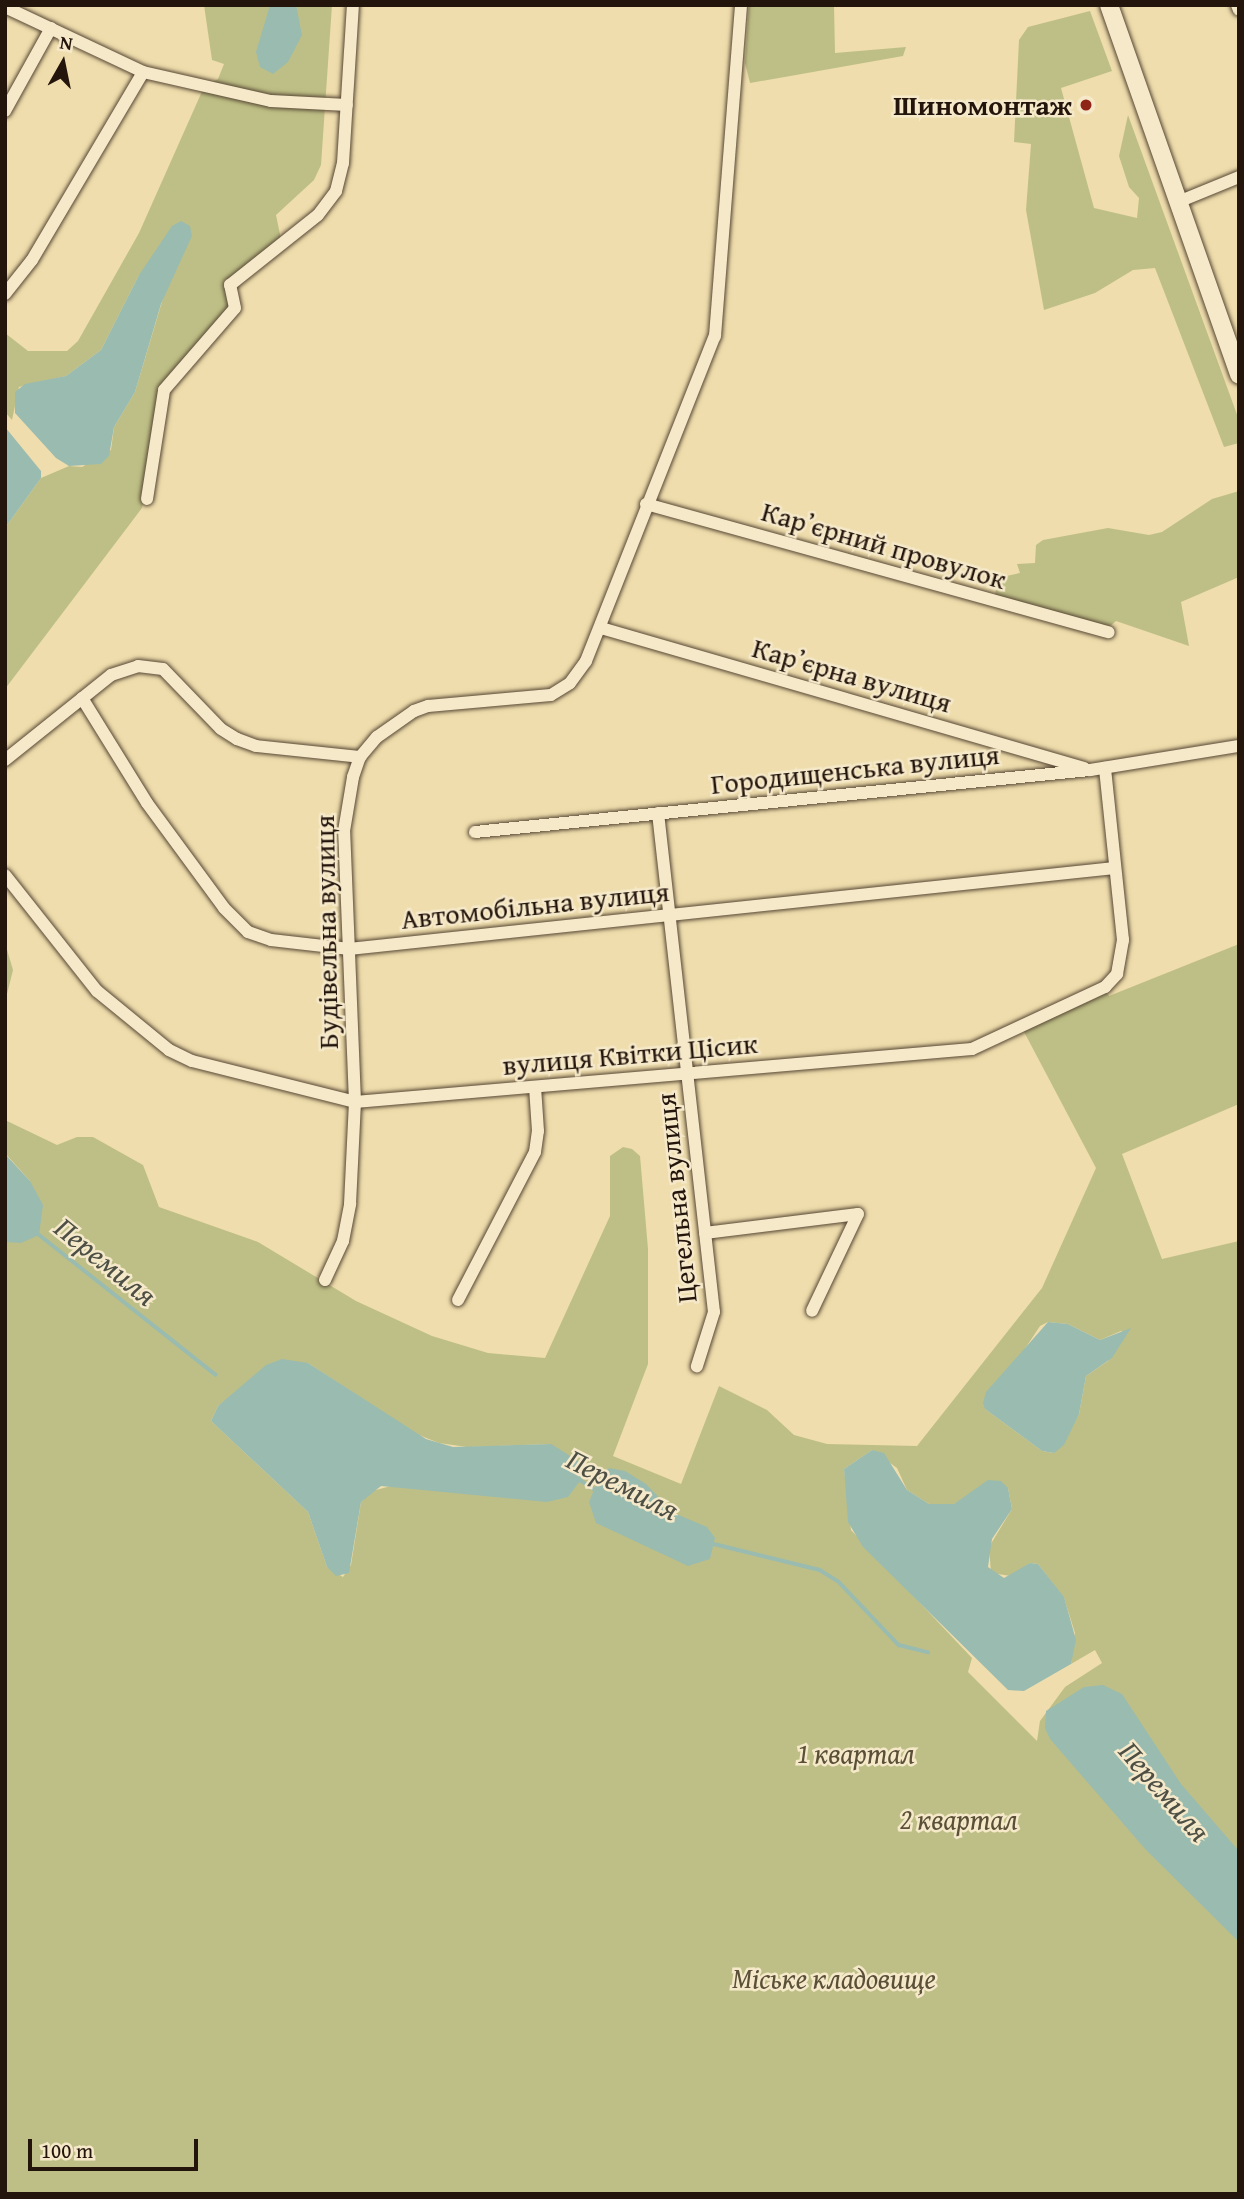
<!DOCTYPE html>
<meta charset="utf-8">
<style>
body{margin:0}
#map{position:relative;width:1244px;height:2199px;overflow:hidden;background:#efddad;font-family:"Gentium Book Plus",serif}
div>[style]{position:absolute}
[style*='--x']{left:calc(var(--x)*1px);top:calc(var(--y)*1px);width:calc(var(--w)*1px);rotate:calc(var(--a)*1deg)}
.green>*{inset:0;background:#bebf86}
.water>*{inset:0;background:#9abbaf}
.stream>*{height:3.5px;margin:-1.75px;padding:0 1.75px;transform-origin:1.75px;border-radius:1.75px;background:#9abbaf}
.roads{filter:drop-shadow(0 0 2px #574734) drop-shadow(0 0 2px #574734)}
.street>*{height:12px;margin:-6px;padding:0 6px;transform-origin:6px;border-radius:6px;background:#f5e9ca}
.secondary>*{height:18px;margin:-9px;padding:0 9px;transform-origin:9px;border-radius:9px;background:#f5e9ca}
.dots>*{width:19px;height:19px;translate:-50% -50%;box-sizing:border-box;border:4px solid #f5e9ca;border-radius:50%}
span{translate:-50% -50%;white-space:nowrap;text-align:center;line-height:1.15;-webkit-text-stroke:5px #f5e9ca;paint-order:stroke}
.poi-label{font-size:28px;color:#24150c;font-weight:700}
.right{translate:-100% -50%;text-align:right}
.street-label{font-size:28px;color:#24150c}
.park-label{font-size:28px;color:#5a5037;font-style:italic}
.water-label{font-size:30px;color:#4d4f45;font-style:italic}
.frame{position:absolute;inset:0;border:7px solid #24150c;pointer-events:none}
.north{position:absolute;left:28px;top:28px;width:70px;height:70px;-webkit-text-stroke:5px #f5e9ca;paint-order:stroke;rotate:9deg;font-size:19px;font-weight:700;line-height:28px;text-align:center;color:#24150c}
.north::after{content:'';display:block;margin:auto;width:24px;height:32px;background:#24150c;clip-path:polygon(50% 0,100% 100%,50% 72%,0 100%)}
.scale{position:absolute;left:28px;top:2139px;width:170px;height:32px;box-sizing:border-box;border:4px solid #24150c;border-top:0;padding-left:9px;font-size:21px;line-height:24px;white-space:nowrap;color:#24150c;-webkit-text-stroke:5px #f5e9ca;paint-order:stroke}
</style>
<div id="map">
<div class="green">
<div style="clip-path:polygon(204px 5px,332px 5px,321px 165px,314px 180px,276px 215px,282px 244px,231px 285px,235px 308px,170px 382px,142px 508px,5px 689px,5px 528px,41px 478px,69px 466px,82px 467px,111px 450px,114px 427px,135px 392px,167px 285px,139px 275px,101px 350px,66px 376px,19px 387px,12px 420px,5px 412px,5px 333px,28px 351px,67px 351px,78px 341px,139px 233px,204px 87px,218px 79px,224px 64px,212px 60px)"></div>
<div style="clip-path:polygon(749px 5px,834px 5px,835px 53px,906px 47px,903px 56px,750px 83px,745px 63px)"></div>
<div style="clip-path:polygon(1090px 11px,1112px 71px,1061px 88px,1094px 208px,1137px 218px,1139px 198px,1129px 187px,1119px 156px,1128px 115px,1239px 420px,1239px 443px,1224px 447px,1155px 268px,1133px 270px,1095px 293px,1044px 310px,1026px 210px,1031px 144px,1014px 142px,1019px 40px,1028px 27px)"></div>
<div style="clip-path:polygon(1239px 491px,1239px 577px,1181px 602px,1189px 646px,1116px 621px,1109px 627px,995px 596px,997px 578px,1020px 573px,1017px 564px,1035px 563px,1036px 545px,1043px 540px,1108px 528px,1149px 535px,1162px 532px,1212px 499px)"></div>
<div style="clip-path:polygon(5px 943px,13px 970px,5px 1002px)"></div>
<div style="clip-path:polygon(evenodd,1239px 944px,1239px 1104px,1122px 1154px,1162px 1259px,1239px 1241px,1239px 2194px,5px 2194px,5px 1240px,30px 1181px,5px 1153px,5px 1120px,57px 1145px,77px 1137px,93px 1137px,143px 1165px,159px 1207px,258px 1242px,356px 1301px,432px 1336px,488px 1353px,545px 1358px,610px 1216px,610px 1156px,623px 1147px,632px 1149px,640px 1156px,648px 1249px,648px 1364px,613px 1456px,681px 1484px,719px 1386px,767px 1410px,794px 1435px,827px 1444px,917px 1446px,1042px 1288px,1096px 1168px,1022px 1028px,1105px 987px,1109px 996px,1239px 944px,1048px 1322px,1068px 1324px,1100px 1340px,1121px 1331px,1126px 1334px,1108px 1361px,1086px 1376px,1079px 1414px,1054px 1453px,1042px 1451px,985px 1409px,1040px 1326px,1048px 1322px,1239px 944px,308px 1363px,414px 1433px,439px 1443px,467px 1447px,551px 1444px,372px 1491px,361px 1502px,351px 1565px,343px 1577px,327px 1567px,308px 1512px,211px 1421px,218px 1406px,237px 1392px,308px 1363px,1239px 944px,872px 1450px,897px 1468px,907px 1490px,929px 1504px,947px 1506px,1008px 1488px,1012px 1509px,989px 1547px,991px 1573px,1011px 1576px,1030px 1563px,1038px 1564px,1064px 1598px,1075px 1633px,1071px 1664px,1095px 1650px,1102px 1663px,1065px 1687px,1040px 1721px,1037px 1741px,968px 1672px,972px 1658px,851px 1530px,844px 1469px,872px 1450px)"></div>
</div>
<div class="water">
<div style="clip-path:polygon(270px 5px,296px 5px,302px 35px,288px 62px,273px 74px,260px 67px,256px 52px)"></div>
<div style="clip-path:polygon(181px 221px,190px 226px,192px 236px,161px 304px,135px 392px,114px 427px,109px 456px,101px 464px,69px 466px,56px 458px,15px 413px,15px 392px,25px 384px,66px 376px,101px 350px,139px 275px,172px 226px)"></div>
<div style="clip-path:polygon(5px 427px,41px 471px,41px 478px,5px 528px)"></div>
<div style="clip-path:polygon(5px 1154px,30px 1181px,43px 1205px,39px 1235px,21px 1243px,5px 1242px)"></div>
<div style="clip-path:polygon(1048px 1322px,1068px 1324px,1100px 1340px,1131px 1328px,1112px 1358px,1086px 1376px,1079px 1414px,1064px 1445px,1054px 1453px,1042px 1451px,985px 1409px,983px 1403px,986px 1392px)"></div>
<div style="clip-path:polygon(282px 1359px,308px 1363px,426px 1439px,453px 1447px,551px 1444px,580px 1462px,583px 1477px,568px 1497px,547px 1502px,381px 1486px,361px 1502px,349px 1573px,336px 1576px,327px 1567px,308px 1512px,211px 1421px,218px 1406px,266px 1365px)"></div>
<div style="clip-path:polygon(872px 1450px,884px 1453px,907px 1490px,929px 1504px,954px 1504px,988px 1480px,1001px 1481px,1008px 1488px,1012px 1509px,992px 1539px,988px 1567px,1004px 1578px,1030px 1563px,1038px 1564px,1064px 1597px,1076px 1640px,1071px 1664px,1024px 1691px,1008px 1690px,863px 1547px,848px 1522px,844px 1469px)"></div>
<div style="clip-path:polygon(609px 1468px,625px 1471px,646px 1484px,674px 1513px,707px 1527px,715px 1538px,710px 1559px,688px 1566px,596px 1523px,589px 1502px,598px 1480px)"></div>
<div style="clip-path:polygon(1103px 1685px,1122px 1694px,1181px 1784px,1239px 1851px,1239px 1942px,1146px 1850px,1050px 1739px,1045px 1728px,1046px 1711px,1084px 1687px)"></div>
</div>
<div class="stream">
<div style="--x:37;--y:1233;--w:228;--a:38.4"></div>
<div style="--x:577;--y:1478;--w:24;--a:33"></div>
<div style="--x:710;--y:1543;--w:113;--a:13.8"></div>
<div style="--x:820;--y:1570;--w:22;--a:32"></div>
<div style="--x:839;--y:1582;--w:87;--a:46.4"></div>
<div style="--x:899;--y:1645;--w:30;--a:14"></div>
</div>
<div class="roads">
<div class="street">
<div style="--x:1237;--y:5;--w:5;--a:68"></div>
<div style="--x:5;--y:7;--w:153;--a:25.2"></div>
<div style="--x:143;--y:72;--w:131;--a:12.8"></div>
<div style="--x:271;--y:101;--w:76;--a:3"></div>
<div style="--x:5;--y:111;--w:95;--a:-61"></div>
<div style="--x:1178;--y:202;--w:66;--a:-22.3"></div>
<div style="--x:5;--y:294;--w:43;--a:-51.5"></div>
<div style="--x:32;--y:260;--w:218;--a:-59.4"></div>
<div style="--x:147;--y:499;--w:110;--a:-81.1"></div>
<div style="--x:164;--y:390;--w:108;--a:-49.1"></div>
<div style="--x:235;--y:308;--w:24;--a:-102"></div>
<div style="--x:230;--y:285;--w:112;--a:-38.5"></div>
<div style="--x:318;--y:215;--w:30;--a:-53"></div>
<div style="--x:336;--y:191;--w:29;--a:-76"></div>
<div style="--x:343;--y:163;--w:158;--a:-86.4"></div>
<div style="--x:646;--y:504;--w:480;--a:15.5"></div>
<div style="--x:601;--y:628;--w:503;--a:16.16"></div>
<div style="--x:82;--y:698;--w:123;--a:58.2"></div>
<div style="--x:147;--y:803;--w:130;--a:53.7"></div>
<div style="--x:224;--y:908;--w:34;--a:45"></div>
<div style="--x:248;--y:932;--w:24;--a:19"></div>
<div style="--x:271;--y:940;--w:79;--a:6.6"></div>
<div style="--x:349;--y:949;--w:770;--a:-6.04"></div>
<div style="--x:5;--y:760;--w:136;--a:-38.7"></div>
<div style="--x:111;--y:675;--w:28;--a:-18"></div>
<div style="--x:138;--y:666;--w:25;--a:7"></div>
<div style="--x:163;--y:669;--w:83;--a:46"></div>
<div style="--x:221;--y:729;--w:19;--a:32"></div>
<div style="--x:237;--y:739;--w:20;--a:20"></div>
<div style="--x:256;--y:746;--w:105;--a:6"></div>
<div style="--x:658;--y:813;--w:502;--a:83.6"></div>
<div style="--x:714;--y:1312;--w:57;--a:107.5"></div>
<div style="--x:475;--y:832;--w:618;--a:-5.76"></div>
<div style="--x:1090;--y:770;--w:151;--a:-9.2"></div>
<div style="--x:5;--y:875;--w:148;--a:51.6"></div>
<div style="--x:97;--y:991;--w:93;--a:39.3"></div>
<div style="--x:169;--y:1050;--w:25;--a:26"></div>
<div style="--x:192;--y:1061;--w:168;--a:14.1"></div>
<div style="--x:355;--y:1102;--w:619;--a:-4.91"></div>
<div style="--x:972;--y:1049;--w:147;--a:-25"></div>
<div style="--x:1105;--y:987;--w:18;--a:-47"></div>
<div style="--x:1117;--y:974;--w:35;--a:-80"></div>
<div style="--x:1123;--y:940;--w:173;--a:-96"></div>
<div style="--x:705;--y:1233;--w:154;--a:-7.1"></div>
<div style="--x:858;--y:1214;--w:107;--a:115.4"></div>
<div style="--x:325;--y:1280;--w:43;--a:-65.2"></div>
<div style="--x:343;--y:1241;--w:38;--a:-79"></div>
<div style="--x:350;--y:1204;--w:102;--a:-87.2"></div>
<div style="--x:355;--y:1102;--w:271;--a:-92.3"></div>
<div style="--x:344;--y:831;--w:55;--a:-80.5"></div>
<div style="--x:353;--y:777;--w:21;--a:-71"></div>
<div style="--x:360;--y:757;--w:26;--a:-50"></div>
<div style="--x:377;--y:737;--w:45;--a:-35.1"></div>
<div style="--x:414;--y:711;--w:15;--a:-20"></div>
<div style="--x:428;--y:706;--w:123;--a:-5.1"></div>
<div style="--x:551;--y:695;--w:22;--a:-32"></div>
<div style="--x:570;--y:683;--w:27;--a:-54"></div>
<div style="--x:586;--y:661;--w:350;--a:-68.4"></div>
<div style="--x:715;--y:336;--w:332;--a:-85.5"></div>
<div style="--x:458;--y:1300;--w:167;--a:-62.5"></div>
<div style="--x:535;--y:1152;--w:21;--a:-82"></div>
<div style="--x:538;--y:1131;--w:44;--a:-93.9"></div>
</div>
<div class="secondary">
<div style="--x:1109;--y:5;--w:392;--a:70.6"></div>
</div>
</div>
<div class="dots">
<div style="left:1086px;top:105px;background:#8f2418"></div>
</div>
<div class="poi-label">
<span class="right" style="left:1072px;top:105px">Шиномонтаж</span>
</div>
<div class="street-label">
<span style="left:884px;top:545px;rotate:16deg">Карʼєрний провулок</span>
<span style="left:852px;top:675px;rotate:16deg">Карʼєрна вулиця</span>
<span style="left:855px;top:769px;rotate:-6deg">Городищенська вулиця</span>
<span style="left:535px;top:905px;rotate:-6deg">Автомобільна вулиця</span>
<span style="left:326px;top:932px;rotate:-91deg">Будівельна вулиця</span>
<span style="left:630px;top:1054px;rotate:-5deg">вулиця Квітки Цісик</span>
<span style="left:676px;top:1198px;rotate:-96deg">Цегельна вулиця</span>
</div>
<div class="park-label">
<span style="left:856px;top:1753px">1 квартал</span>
<span style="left:959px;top:1819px">2 квартал</span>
<span style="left:834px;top:1978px">Міське кладовище</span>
</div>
<div class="water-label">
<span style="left:106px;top:1261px;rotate:39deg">Перемиля</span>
<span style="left:623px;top:1484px;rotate:27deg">Перемиля</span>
<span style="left:1165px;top:1791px;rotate:49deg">Перемиля</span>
</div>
<div class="frame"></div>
<div class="north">N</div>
<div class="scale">100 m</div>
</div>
